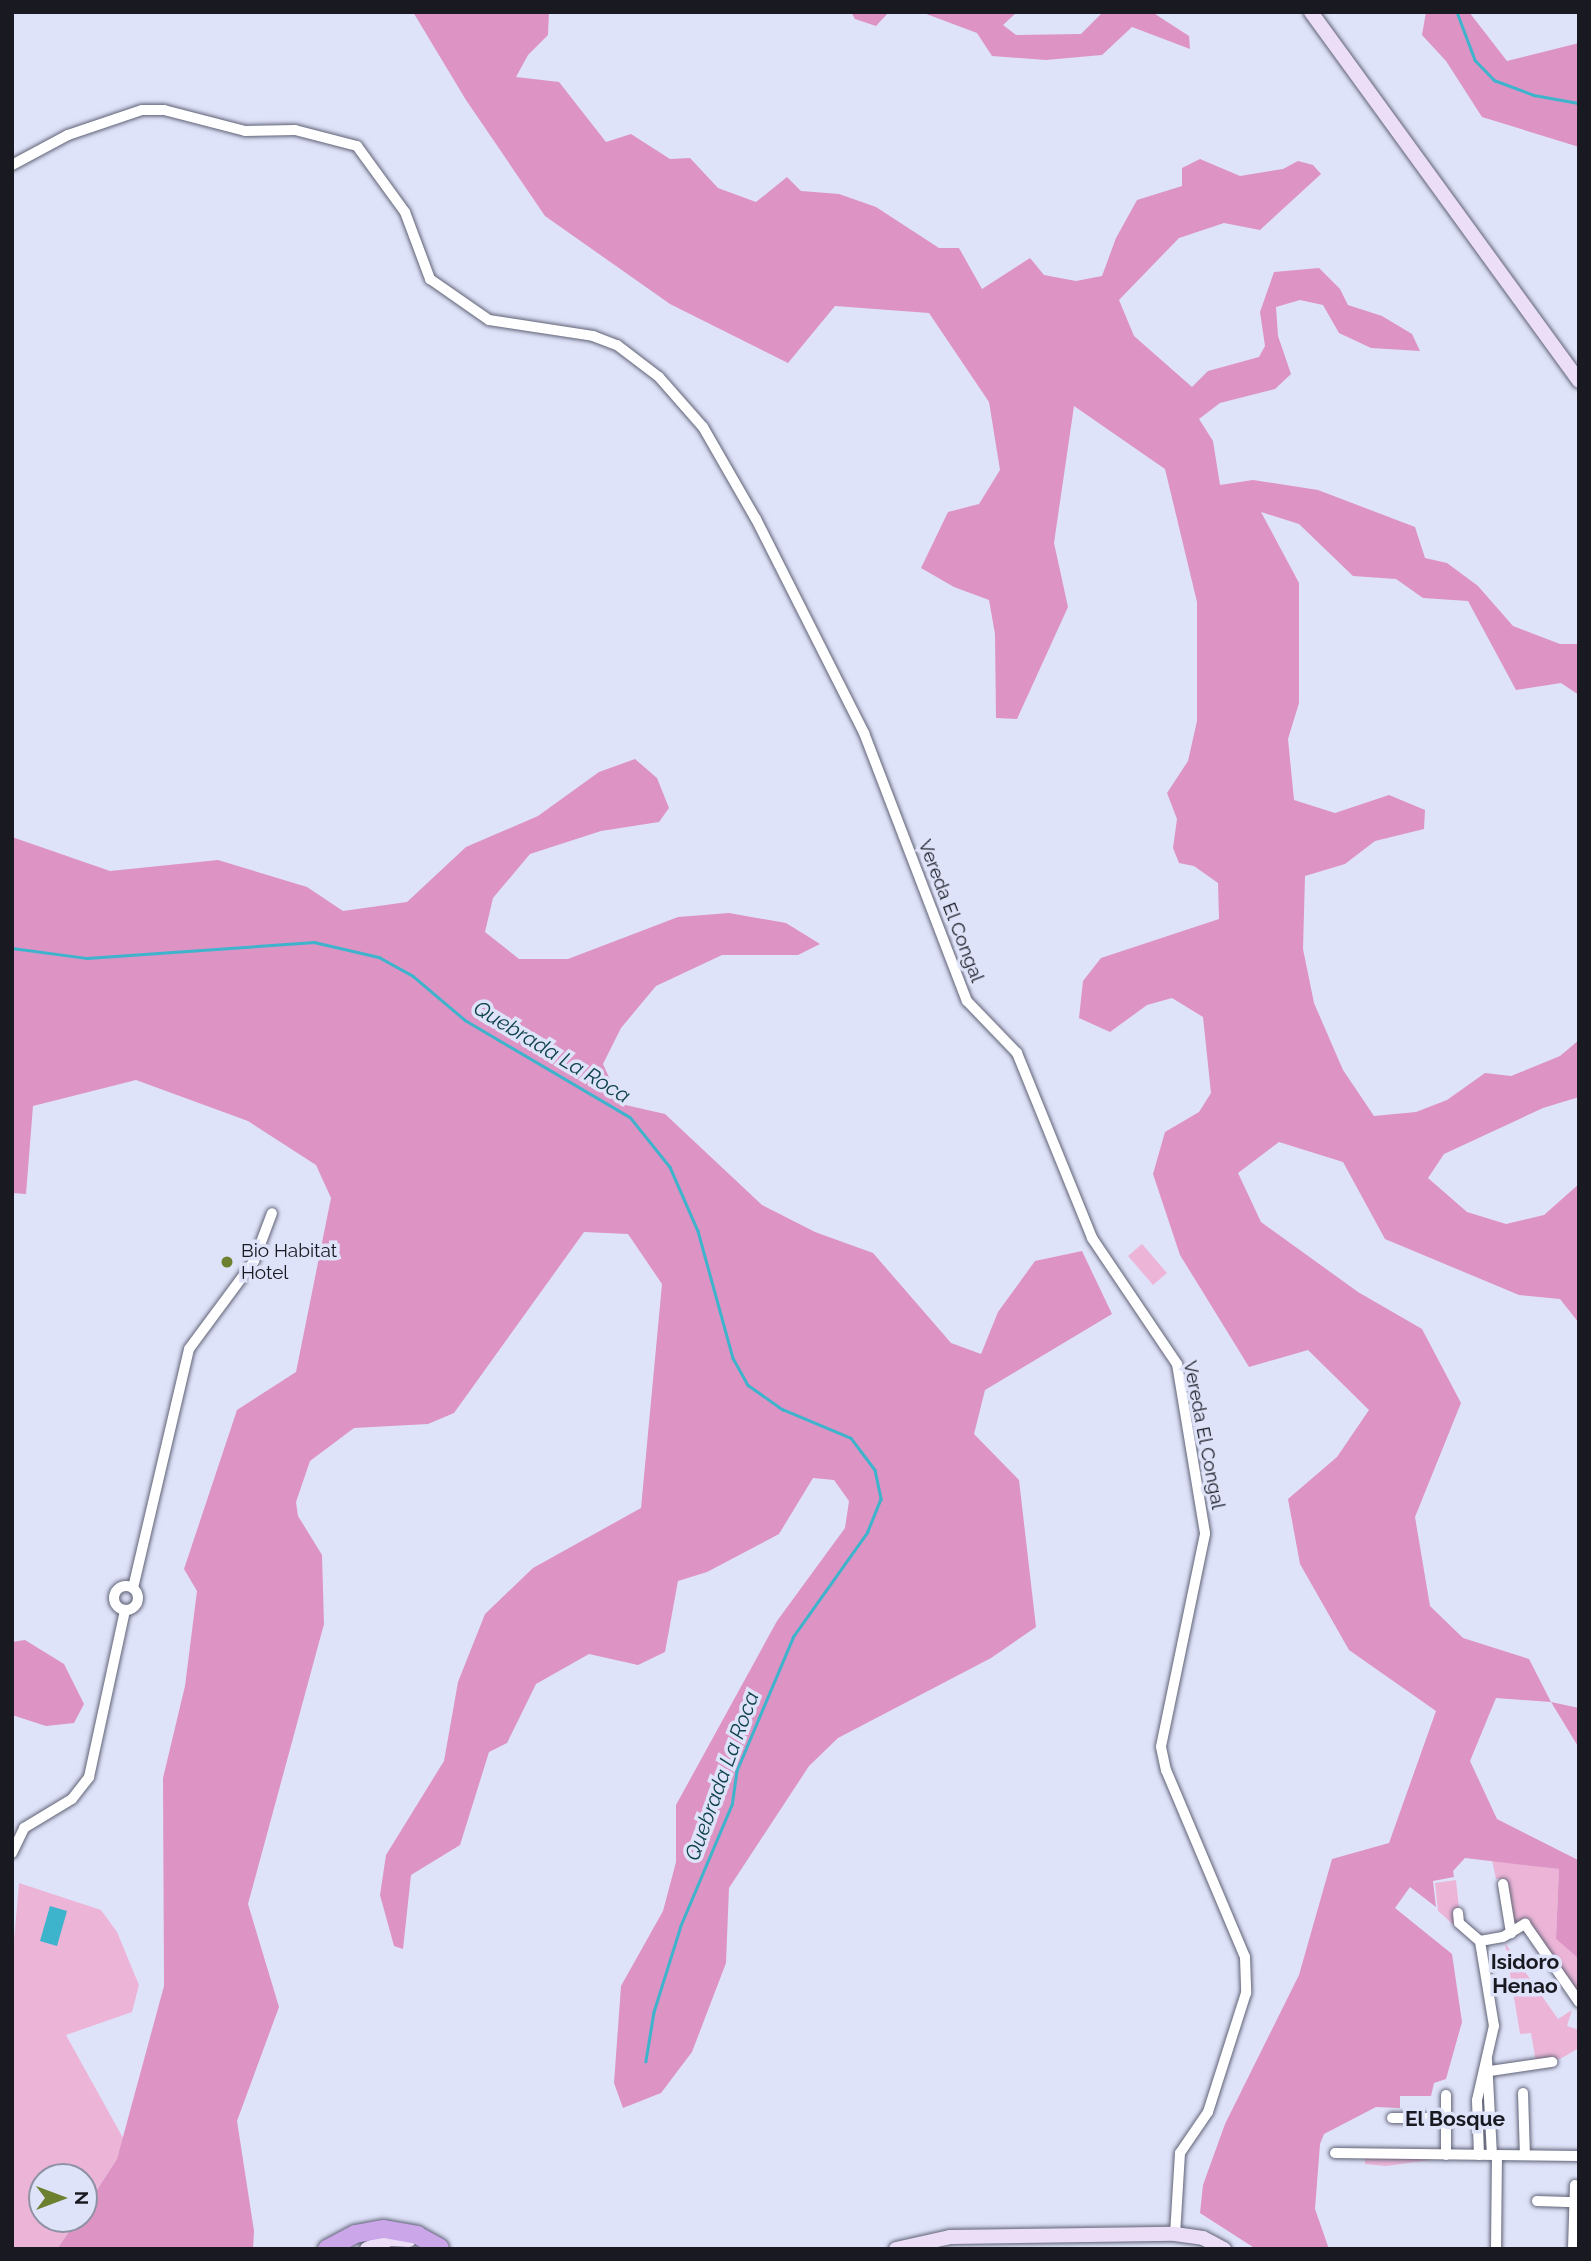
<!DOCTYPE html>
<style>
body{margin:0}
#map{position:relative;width:1591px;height:2261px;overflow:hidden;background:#dfe3f9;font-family:Raleway,sans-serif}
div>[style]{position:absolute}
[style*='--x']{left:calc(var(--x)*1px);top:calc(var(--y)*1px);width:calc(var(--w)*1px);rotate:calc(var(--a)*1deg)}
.green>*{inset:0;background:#ecb5d8}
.forest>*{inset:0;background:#dd93c3}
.water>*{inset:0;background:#3eb3cc}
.stream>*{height:2.5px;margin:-1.25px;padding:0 1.25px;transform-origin:1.25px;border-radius:1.25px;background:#3eb3cc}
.roads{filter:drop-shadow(0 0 2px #606376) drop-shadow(0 0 2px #606376)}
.minor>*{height:10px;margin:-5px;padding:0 5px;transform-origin:5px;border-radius:5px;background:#fff}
.minor>.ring{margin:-5px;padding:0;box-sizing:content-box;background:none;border:10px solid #fff;border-radius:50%}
.secondary>*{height:14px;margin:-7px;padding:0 7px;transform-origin:7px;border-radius:7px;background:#ecdef6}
.trunk>*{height:18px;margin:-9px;padding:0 9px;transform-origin:9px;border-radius:9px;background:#cba6e8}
.dots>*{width:19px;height:19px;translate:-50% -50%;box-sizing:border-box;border:4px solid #dfe3f9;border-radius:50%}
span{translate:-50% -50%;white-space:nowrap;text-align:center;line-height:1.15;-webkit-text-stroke:7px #dfe3f9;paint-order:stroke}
.street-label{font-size:19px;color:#181921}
.poi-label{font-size:19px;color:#181921}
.left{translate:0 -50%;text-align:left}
.water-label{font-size:21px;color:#0e424d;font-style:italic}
.neighbourhood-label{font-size:21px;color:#181921;font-weight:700}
.frame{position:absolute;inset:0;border:14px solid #181921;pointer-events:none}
.north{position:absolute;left:28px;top:2163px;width:70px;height:70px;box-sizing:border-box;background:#dfe3f9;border:2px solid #8f92a3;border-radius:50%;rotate:90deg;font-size:19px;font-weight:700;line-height:28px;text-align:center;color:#181921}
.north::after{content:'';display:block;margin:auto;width:24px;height:32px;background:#6d8030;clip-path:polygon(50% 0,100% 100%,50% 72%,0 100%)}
</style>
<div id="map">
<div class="green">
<div style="clip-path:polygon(1142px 1244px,1167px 1273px,1153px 1285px,1128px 1256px)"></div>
<div style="clip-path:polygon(1492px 1860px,1559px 1869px,1556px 1939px,1579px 1959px,1579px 1994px,1526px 1919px,1514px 1924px,1503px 1879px,1496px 1879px)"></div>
<div style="clip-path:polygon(1456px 1880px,1459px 1908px,1453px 1909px,1455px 1926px,1438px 1911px,1435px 1883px)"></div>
<div style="clip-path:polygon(19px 1883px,101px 1910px,117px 1932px,139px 1985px,132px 2012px,66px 2035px,123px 2138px,117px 2159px,84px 2210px,84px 2177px,42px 2177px,42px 2219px,78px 2219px,57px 2249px,12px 2249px,12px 1962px)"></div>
<div style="clip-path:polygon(1505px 1943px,1558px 2019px,1572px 2010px,1567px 2026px,1579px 2030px,1579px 2048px,1560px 2059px,1536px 2062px,1531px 2033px,1520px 2034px)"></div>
<div style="clip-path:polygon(1365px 2158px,1430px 2158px,1431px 2160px,1386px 2166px,1365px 2164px)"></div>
</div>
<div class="forest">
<div style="clip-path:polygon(413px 12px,549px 12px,548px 35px,528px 55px,516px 77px,559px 82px,606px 142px,631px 134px,670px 159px,690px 158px,718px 188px,756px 202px,787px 177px,801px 191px,839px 194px,876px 207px,939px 248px,959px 248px,982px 289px,1030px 258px,1044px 275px,1076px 281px,1102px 276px,1116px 238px,1137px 200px,1182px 186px,1182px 168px,1200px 159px,1240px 176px,1283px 169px,1298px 161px,1313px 165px,1321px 174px,1260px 230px,1224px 223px,1179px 238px,1119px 300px,1134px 336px,1192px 387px,1208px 371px,1259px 357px,1265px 346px,1260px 312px,1274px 272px,1319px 268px,1340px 289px,1348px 305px,1382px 316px,1412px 334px,1420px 351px,1371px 348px,1339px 333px,1323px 305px,1300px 300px,1276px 307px,1278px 336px,1291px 374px,1275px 389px,1220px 403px,1199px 419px,1213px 441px,1220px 485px,1253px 480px,1318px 490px,1415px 527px,1425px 558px,1447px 563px,1478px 586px,1513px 626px,1560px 644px,1579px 644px,1579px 695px,1561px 683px,1516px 690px,1468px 601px,1423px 598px,1396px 579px,1353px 576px,1299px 524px,1261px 512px,1299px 583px,1299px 703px,1288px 739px,1294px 800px,1335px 813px,1389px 795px,1425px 810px,1424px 829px,1375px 841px,1345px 864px,1305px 876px,1303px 949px,1314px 1003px,1343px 1070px,1374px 1116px,1416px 1112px,1447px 1100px,1485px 1073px,1511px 1076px,1560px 1056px,1579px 1040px,1579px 1097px,1543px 1108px,1444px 1154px,1428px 1178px,1467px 1212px,1506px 1224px,1544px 1215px,1579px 1184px,1579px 1323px,1560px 1299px,1519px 1295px,1385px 1239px,1343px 1162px,1279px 1142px,1238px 1173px,1261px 1222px,1358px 1292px,1422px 1329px,1461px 1403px,1415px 1517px,1430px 1606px,1463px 1638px,1529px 1659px,1551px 1702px,1579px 1708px,1579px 1748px,1551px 1702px,1496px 1698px,1470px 1761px,1497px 1819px,1578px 1860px,1579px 1959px,1556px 1939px,1559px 1869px,1465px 1858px,1453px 1871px,1454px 1877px,1433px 1881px,1436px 1907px,1410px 1887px,1395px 1908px,1452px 1954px,1462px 2022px,1446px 2079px,1434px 2083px,1431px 2096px,1400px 2096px,1400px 2108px,1376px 2107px,1324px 2134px,1320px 2144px,1315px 2209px,1329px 2249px,1256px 2249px,1200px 2213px,1203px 2185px,1225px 2124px,1299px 1975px,1332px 1859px,1389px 1843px,1436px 1711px,1349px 1650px,1300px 1564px,1288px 1499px,1337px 1457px,1369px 1410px,1308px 1350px,1249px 1367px,1180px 1255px,1153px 1174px,1165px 1132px,1199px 1112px,1211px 1093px,1203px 1017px,1172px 998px,1147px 1005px,1110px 1032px,1079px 1018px,1083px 981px,1101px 958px,1219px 919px,1218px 883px,1194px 866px,1179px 863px,1173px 848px,1177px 819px,1167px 793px,1188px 761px,1197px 721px,1197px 602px,1165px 469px,1074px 406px,1054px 543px,1068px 607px,1017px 719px,996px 718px,995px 634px,989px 600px,954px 587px,921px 568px,948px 512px,979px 504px,1000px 470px,989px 402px,929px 313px,835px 306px,788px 363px,670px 304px,545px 216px,466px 100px)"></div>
<div style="clip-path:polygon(851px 12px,889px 12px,876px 26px,855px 19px)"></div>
<div style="clip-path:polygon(921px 12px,1017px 12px,1003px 25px,1016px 35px,1081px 34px,1103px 12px,1152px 12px,1189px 36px,1190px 49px,1132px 27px,1102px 55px,1046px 60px,992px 56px,977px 33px)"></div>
<div style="clip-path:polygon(1426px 12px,1469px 12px,1507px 61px,1579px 43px,1579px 147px,1482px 117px,1446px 61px,1422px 35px)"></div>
<div style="clip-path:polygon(635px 759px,657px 778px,669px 808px,659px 822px,601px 831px,530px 854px,493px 898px,485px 932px,519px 959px,568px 959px,678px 917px,729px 913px,786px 923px,820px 944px,798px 955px,722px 955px,656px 986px,621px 1028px,603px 1064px,621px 1104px,665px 1114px,762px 1205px,815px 1232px,873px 1253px,951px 1343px,981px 1354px,998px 1312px,1035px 1261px,1082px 1251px,1112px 1314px,985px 1390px,974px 1434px,1019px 1480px,1036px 1627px,991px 1658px,838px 1738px,809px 1766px,729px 1888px,726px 1963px,692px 2052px,661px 2093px,623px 2108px,614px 2083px,621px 1986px,663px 1911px,676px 1862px,676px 1805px,777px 1621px,845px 1528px,849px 1501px,834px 1480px,813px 1478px,779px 1534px,707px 1572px,678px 1581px,665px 1652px,638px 1665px,589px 1654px,536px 1684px,507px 1743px,489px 1752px,460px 1845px,411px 1875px,403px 1949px,394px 1946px,380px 1895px,386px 1855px,444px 1761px,458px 1682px,485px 1614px,533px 1568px,641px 1508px,662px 1284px,628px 1234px,584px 1232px,454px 1413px,428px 1424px,354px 1428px,310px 1461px,296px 1502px,298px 1516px,322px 1555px,324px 1624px,248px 1904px,279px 2007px,237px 2121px,254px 2231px,253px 2249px,57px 2249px,78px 2219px,84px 2219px,84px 2210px,117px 2159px,164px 1986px,163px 1778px,185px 1686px,197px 1591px,184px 1569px,237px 1410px,296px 1372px,331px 1198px,316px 1165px,248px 1121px,136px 1080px,33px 1106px,26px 1194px,12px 1193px,12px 837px,110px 871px,218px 860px,307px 887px,343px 911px,407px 902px,466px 847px,538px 816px,599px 772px)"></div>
<div style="clip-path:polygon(25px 1640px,64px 1664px,84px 1704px,74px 1723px,46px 1726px,12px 1715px,12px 1642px)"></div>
</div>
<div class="water">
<div style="clip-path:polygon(50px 1906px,67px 1911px,57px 1946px,40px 1941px)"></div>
</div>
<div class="stream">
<div style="--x:1457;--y:12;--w:51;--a:69.4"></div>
<div style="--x:1475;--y:60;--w:28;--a:46"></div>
<div style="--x:1494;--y:80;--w:43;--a:20.6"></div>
<div style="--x:1534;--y:95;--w:46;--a:10.1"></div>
<div style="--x:12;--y:948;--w:76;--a:7.6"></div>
<div style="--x:87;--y:958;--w:228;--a:-4"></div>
<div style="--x:314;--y:942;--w:67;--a:13"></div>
<div style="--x:379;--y:957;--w:39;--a:29"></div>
<div style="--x:413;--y:976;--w:68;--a:40.2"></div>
<div style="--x:465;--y:1020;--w:191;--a:30.5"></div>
<div style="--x:630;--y:1117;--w:64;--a:51.3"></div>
<div style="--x:670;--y:1167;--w:70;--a:66.4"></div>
<div style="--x:698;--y:1231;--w:132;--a:74.6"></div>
<div style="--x:733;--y:1358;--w:31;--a:61"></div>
<div style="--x:748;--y:1385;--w:42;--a:35.2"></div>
<div style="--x:782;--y:1409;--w:75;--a:22.8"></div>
<div style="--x:851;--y:1438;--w:40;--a:53"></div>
<div style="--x:875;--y:1470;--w:30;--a:78"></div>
<div style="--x:881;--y:1499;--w:35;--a:112"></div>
<div style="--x:868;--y:1532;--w:128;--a:125.4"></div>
<div style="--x:794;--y:1636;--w:147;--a:112.9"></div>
<div style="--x:737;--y:1771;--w:34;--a:98"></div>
<div style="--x:732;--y:1805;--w:131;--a:112.9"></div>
<div style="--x:681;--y:1926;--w:90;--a:107.4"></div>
<div style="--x:654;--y:2012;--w:50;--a:99.3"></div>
</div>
<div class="roads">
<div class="minor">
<div style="--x:12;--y:165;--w:64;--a:-28.2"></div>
<div style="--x:68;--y:135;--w:78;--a:-18.7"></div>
<div style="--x:142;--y:110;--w:22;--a:0"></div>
<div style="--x:164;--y:110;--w:84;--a:14.5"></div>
<div style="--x:245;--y:131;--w:50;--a:-1.1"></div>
<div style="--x:295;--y:130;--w:64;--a:14.5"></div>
<div style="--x:357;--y:146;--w:82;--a:54"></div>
<div style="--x:405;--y:212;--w:72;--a:69.5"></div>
<div style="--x:430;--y:279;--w:72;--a:34.8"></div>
<div style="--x:489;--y:320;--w:105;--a:8.7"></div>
<div style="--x:593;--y:336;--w:26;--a:21"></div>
<div style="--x:617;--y:345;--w:53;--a:37.3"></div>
<div style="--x:659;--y:377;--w:67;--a:48.7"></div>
<div style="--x:703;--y:427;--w:106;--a:60.1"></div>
<div style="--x:756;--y:519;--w:240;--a:63.2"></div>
<div style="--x:864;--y:733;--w:287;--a:69"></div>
<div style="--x:967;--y:1001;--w:72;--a:46.1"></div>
<div style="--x:1017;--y:1053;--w:200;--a:67.9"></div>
<div style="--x:1092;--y:1238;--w:152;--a:56"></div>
<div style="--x:1177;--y:1364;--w:172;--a:80.6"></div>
<div style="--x:1205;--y:1534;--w:217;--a:101.7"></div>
<div style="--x:1161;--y:1747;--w:24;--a:78"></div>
<div style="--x:1166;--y:1770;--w:203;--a:67.1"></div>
<div style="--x:1245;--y:1957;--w:36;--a:88"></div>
<div style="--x:1246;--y:1993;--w:125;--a:107.7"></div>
<div style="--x:1208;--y:2112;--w:50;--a:124.3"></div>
<div style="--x:1180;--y:2153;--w:81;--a:93.5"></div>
<div class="ring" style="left:114px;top:1586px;width:14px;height:14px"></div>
<div style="--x:133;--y:1588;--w:245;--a:-76.8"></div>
<div style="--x:189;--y:1349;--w:109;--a:-53.5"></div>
<div style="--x:254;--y:1261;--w:51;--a:-69.4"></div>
<div style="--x:12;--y:1853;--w:28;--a:-64"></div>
<div style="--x:24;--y:1828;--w:56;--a:-31.1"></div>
<div style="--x:72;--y:1799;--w:28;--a:-52"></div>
<div style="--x:89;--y:1777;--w:171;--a:-77.8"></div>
<div style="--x:1503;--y:1884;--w:50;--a:80.7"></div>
<div style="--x:1458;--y:1913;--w:10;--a:84"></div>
<div style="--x:1459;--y:1923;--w:28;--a:41"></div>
<div style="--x:1480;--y:1941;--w:23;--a:-10"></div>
<div style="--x:1503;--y:1937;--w:26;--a:-31"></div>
<div style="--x:1525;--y:1924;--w:95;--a:55.3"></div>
<div style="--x:1487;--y:2060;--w:95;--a:87"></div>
<div style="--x:1490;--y:2071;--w:63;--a:-8.3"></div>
<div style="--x:1523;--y:2093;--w:62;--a:88.2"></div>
<div style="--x:1446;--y:2095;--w:60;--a:90"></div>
<div style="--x:1392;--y:2118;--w:54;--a:0"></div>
<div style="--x:1335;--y:2153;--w:244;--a:0.7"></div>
<div style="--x:1479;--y:2155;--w:55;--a:-92.1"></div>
<div style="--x:1477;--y:2100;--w:76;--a:-77.1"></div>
<div style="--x:1494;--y:2026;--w:86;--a:-99.4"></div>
<div style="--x:1537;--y:2201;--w:38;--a:2"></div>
<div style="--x:1496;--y:2249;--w:93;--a:-89.4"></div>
<div style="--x:1573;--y:2249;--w:64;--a:-88.2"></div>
</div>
<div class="secondary">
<div style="--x:1311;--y:12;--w:456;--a:54"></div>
<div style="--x:367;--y:2249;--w:24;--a:-24"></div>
<div style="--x:389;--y:2239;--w:20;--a:3"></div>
<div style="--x:896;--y:2249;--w:55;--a:-12.5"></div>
<div style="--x:950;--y:2237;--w:225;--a:-0.8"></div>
<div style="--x:1175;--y:2234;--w:28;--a:8"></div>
<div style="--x:1203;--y:2238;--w:24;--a:28"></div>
</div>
<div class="trunk">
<div style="--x:327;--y:2249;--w:32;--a:-28"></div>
<div style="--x:355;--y:2234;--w:29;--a:-10"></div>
<div style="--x:384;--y:2229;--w:34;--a:10"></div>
<div style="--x:417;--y:2235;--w:26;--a:29"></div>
</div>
</div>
<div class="dots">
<div style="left:227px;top:1262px;background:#6d8030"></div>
</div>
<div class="street-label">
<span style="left:951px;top:911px;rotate:69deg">Vereda El Congal</span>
<span style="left:1204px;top:1435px;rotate:79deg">Vereda El Congal</span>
</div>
<div class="poi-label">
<span class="left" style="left:241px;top:1262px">Bio Habitat<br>Hotel</span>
</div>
<div class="water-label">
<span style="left:552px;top:1052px;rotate:31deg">Quebrada La Roca</span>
<span style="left:722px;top:1776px;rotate:-70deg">Quebrada La Roca</span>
</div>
<div class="neighbourhood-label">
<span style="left:1525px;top:1974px">Isidoro<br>Henao</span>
<span style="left:1455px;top:2119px">El Bosque</span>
</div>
<div class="frame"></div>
<div class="north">N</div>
</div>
